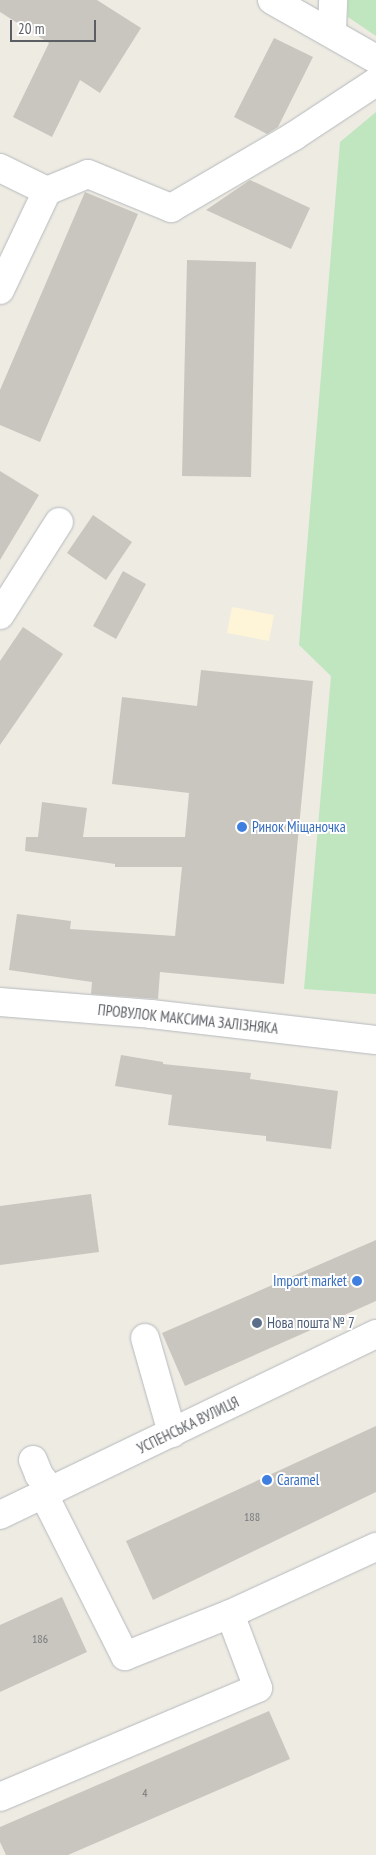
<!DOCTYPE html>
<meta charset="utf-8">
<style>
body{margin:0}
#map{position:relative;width:376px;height:1855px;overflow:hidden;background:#eeebe3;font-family:"PT Sans Narrow",sans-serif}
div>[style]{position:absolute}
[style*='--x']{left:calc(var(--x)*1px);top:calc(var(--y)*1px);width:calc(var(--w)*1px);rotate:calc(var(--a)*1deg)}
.commercial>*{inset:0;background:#fef4d7}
.green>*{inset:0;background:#bfe6bf}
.building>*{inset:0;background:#c9c6c0}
.roads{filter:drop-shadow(0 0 1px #b5b9bd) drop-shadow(0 0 1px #b5b9bd)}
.minor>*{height:28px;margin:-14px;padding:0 14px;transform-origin:14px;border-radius:14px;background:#fff}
.dots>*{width:14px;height:14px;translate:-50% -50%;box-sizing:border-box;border:2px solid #fff;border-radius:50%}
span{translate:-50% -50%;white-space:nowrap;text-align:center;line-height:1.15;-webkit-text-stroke:4px #fff;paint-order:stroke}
.number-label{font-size:12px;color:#76797b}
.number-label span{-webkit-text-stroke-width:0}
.shop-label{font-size:15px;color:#366cbe}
.left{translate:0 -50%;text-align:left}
.right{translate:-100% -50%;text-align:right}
.street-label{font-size:15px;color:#5b5f64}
.service-label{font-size:15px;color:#4e5e75}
.scale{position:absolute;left:10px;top:20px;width:86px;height:22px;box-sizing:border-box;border:2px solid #5b5f64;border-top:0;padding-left:6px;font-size:15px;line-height:18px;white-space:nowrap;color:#5b5f64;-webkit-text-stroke:4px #fff;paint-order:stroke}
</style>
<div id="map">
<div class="commercial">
<div style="clip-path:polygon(232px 607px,274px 615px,269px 641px,227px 633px)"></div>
</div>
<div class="green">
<div style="clip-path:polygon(348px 0,376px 0,376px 36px,348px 17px)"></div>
<div style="clip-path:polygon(376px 112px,376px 994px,304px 989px,331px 676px,299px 645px,340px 142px)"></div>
</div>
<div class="building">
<div style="clip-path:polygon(0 0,97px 0,141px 28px,100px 93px,80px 80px,52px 137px,13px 117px,49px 43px,0 12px)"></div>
<div style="clip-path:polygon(274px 38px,313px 57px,278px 127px,267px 134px,234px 117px)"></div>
<div style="clip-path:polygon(250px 180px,310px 208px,291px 249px,206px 210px)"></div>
<div style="clip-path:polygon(85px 192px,138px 214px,40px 442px,0 425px,0 390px)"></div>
<div style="clip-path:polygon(187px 260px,256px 262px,251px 477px,182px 476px)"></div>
<div style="clip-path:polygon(0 471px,39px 495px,0 560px)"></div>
<div style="clip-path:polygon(93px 515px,132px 542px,106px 580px,67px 553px)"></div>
<div style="clip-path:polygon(123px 571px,146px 584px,116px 639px,93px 626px)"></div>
<div style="clip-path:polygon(23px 627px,63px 654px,0 745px,0 661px)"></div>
<div style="clip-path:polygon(201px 670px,313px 681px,284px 984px,160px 972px,158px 999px,91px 994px,92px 982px,9px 970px,17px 914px,71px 921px,70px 929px,175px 936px,182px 867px,115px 867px,115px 864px,25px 851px,26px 837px,38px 837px,42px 802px,87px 808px,83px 837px,185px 837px,189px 793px,112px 784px,122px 697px,197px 706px)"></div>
<div style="clip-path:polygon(121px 1055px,163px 1062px,163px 1064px,251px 1073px,250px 1079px,338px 1091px,331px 1149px,266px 1141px,266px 1136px,168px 1125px,172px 1095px,115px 1086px)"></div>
<div style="clip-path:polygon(91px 1194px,99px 1252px,0 1265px,0 1206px)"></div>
<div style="clip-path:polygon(376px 1240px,376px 1301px,185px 1386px,162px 1333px)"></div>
<div style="clip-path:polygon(376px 1426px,376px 1492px,153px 1600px,126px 1541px)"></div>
<div style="clip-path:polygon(62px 1597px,87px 1652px,0 1692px,0 1625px)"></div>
<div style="clip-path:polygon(269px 1711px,290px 1759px,68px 1855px,6px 1855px,0 1842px,0 1827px)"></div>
</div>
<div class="roads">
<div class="minor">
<div style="--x:272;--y:0;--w:120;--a:29.6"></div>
<div style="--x:332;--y:32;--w:32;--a:-88"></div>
<div style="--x:0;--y:168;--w:52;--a:26.1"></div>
<div style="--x:47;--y:191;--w:44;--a:-22.5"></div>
<div style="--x:88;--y:174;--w:90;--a:22.3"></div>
<div style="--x:171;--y:208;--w:143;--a:-30.3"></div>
<div style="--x:294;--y:136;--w:98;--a:-33.4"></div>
<div style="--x:0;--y:290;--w:110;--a:-64.6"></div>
<div style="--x:0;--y:615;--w:110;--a:-57.6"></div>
<div style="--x:0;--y:1002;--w:151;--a:4.5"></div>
<div style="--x:151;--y:1014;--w:226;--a:6.6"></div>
<div style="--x:145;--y:1338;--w:99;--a:74.1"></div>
<div style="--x:33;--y:1460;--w:16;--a:68"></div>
<div style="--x:39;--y:1475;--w:21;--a:51"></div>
<div style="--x:0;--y:1515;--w:417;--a:-25.7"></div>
<div style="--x:230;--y:1614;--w:161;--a:-24.7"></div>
<div style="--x:0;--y:1797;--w:280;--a:-22.9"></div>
<div style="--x:258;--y:1688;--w:79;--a:-110.7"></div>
<div style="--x:230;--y:1614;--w:113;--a:158.2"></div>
<div style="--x:125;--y:1656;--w:180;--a:-116.7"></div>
</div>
</div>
<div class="dots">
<div style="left:242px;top:827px;background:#3f7fe0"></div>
<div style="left:357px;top:1281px;background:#3f7fe0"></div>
<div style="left:257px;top:1323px;background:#5c6f8a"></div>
<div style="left:267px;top:1480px;background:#3f7fe0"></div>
</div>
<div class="number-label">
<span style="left:252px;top:1517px">188</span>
<span style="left:40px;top:1639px">186</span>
<span style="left:145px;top:1793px">4</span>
</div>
<div class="shop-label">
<span class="left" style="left:252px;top:827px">Ринок Міщаночка</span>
<span class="right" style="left:347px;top:1281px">Import market</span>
<span class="left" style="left:277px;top:1480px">Caramel</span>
</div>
<div class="street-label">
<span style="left:188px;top:1019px;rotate:6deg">ПРОВУЛОК МАКСИМА ЗАЛІЗНЯКА</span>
<span style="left:188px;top:1425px;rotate:-26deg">УСПЕНСЬКА ВУЛИЦЯ</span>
</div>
<div class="service-label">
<span class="left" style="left:267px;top:1323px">Нова пошта № 7</span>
</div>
<div class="scale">20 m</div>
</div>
